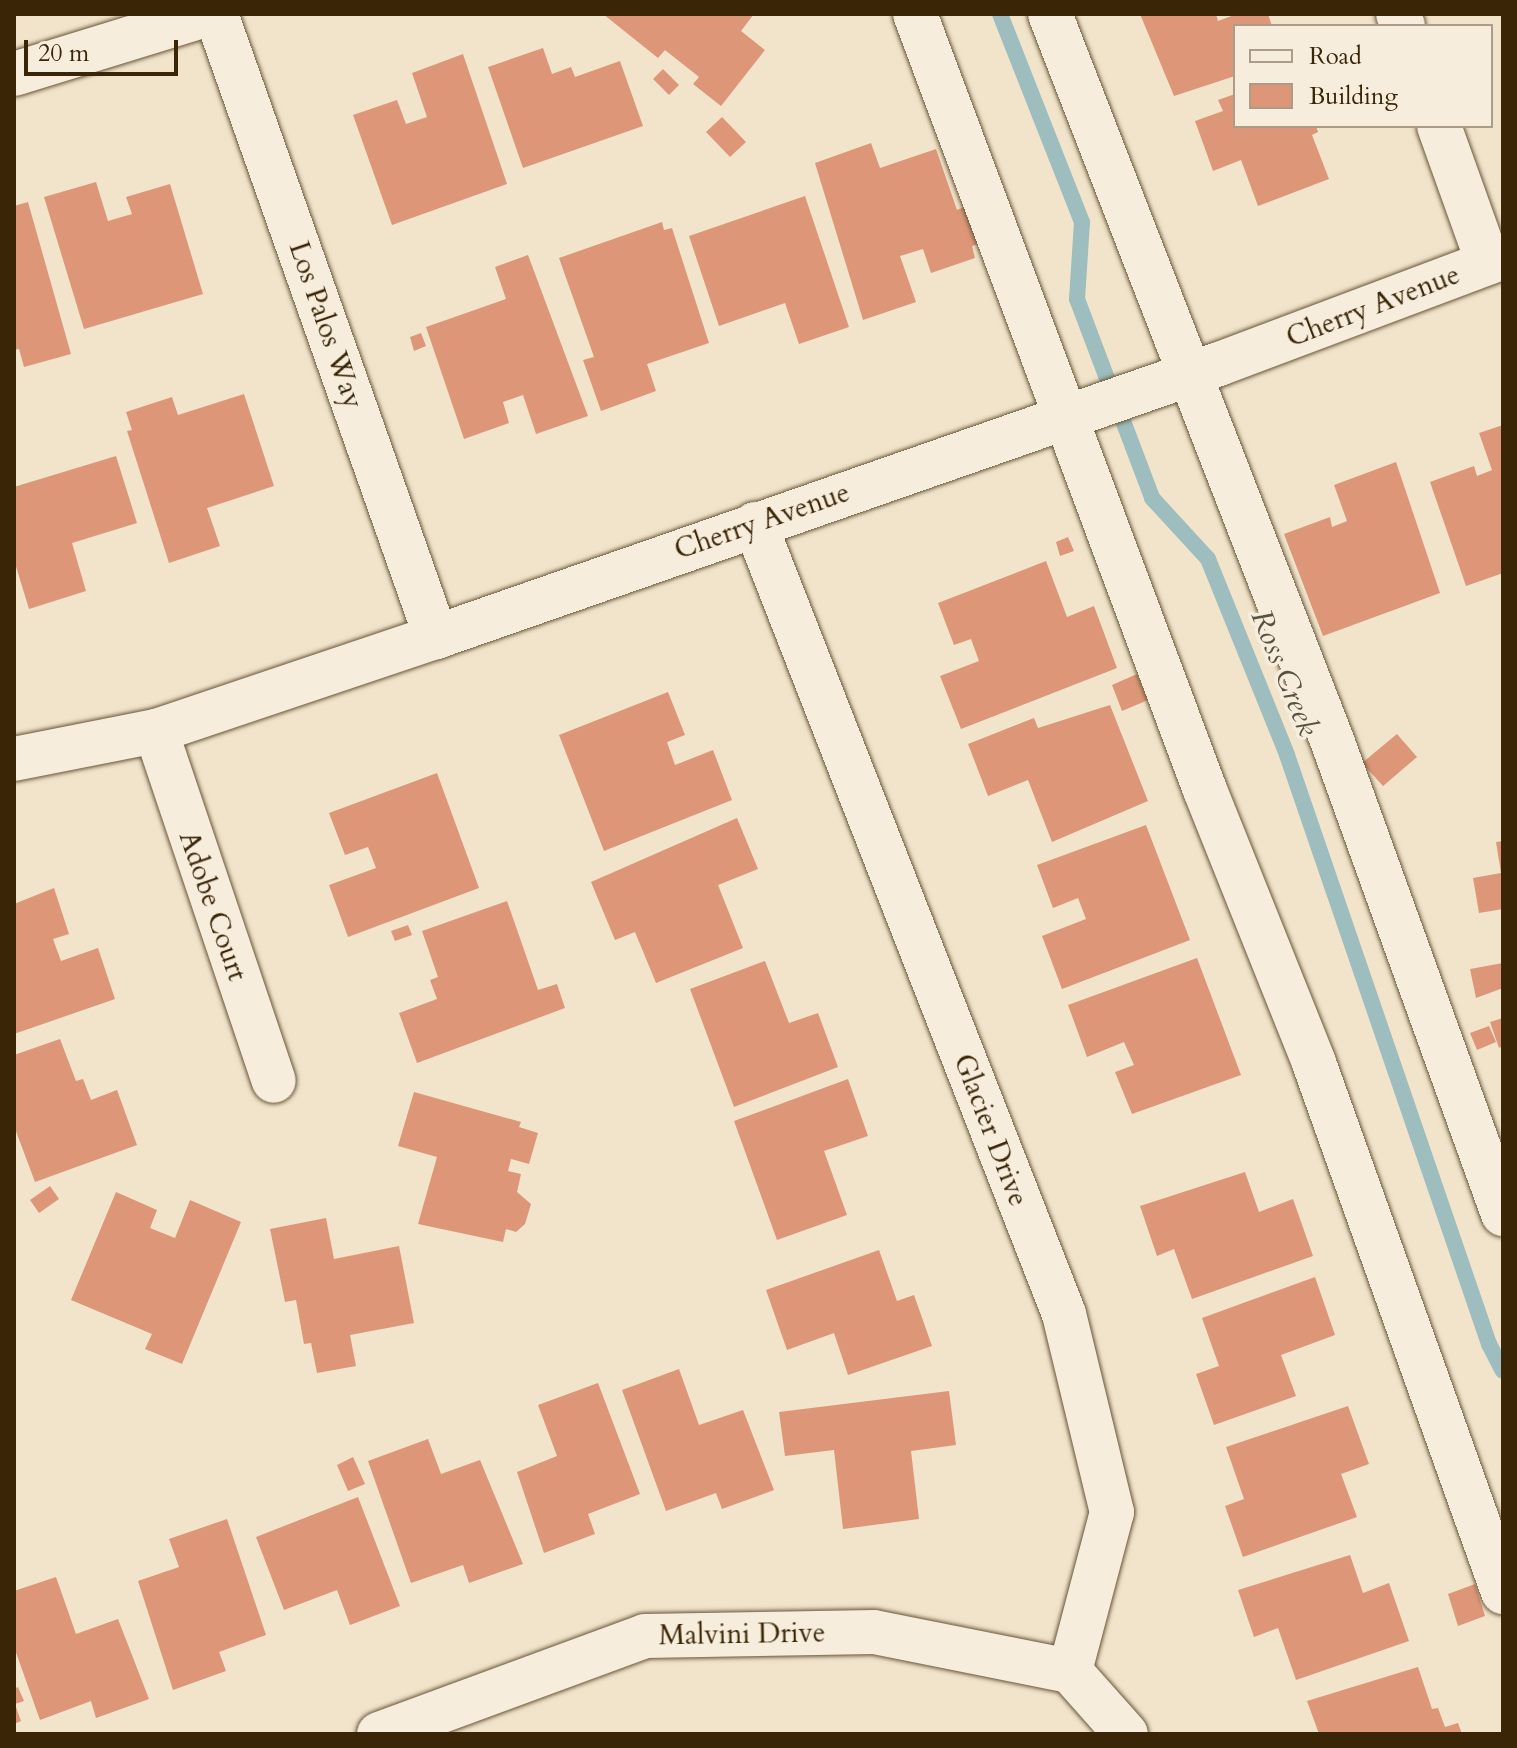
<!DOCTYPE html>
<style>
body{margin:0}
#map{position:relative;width:1517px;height:1748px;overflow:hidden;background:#f1e4cb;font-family:Cardo,serif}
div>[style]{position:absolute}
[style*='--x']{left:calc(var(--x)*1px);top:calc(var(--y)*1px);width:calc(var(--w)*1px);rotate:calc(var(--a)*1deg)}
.stream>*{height:16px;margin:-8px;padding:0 8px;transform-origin:8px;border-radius:8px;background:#9dbdbe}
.building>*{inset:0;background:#dd9778}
.roads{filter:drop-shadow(0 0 2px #685638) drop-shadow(0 0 2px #685638)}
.minor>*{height:44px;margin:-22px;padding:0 22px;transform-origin:22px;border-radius:22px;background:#f6eddd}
span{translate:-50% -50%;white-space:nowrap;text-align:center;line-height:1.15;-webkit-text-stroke:7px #f6eddd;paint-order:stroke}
.street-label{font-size:28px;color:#3a2607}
.water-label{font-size:30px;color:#58533e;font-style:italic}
.frame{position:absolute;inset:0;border:16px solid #3a2607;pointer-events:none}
.legend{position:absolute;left:1233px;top:24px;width:260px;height:104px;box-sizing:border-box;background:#f6eddd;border:2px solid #ab9d87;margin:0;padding:10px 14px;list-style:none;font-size:24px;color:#3a2607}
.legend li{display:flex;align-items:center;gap:16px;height:40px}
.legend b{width:40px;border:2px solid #ab9d87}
.scale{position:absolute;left:24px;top:40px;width:154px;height:36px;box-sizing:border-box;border:4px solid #3a2607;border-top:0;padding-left:10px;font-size:24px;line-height:28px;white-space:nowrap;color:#3a2607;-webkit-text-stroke:6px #f6eddd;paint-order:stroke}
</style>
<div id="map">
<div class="stream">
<div style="--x:1000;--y:14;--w:224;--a:68.5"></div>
<div style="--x:1082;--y:222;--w:77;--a:93.7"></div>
<div style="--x:1077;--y:299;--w:213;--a:69.3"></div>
<div style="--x:1152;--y:498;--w:83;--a:47.4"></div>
<div style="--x:1208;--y:559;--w:211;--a:68"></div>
<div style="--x:1287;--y:755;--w:623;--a:71.07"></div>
<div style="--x:1489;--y:1344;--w:30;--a:63"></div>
</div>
<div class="building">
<div style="clip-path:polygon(603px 14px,754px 14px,741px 31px,765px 50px,721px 106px,693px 84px,699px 77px,665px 50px,658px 58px)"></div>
<div style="clip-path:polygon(1140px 14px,1216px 14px,1218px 21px,1237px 14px,1268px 14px,1272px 26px,1235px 26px,1235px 76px,1174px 96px)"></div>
<div style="clip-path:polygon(543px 48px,552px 74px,571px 67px,575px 77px,620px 61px,643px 126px,523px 168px,488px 67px)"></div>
<div style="clip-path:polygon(463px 54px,507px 184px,392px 225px,353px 115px,397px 100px,406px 124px,427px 117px,412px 73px)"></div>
<div style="clip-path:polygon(663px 69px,679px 85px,669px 95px,653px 79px)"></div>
<div style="clip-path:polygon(1235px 94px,1235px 126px,1316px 126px,1318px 132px,1312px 135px,1329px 179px,1258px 206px,1241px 160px,1213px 171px,1195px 121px,1223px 111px,1218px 100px)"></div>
<div style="clip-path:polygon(722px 117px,746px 142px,730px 157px,706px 132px)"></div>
<div style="clip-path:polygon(871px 143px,880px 168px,936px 149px,957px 210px,964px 207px,981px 243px,972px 246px,975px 258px,931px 273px,923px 249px,900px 256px,916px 302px,863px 320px,815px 163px)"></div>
<div style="clip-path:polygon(96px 182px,108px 221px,132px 214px,126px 197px,170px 184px,203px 294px,84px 329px,44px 197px)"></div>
<div style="clip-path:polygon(805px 196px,849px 327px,799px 344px,785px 303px,719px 326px,689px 236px)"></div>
<div style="clip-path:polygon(28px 202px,71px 354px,24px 367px,19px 349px,14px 350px,14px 206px)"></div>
<div style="clip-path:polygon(662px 222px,664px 230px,672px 228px,709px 343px,647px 364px,656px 391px,601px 411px,583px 360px,594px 357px,559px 258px)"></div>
<div style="clip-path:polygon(528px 255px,588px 416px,536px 434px,523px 395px,503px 402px,509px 423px,464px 439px,426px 327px,506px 299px,495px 267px)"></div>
<div style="clip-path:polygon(421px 333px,426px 346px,414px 351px,410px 337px)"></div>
<div style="clip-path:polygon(244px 394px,274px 486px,207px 508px,220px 546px,169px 563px,127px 431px,132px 430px,126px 412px,172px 397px,178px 415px)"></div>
<div style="clip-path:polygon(1503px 425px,1503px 573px,1466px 586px,1430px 482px,1474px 466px,1477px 476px,1492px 470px,1479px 433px)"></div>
<div style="clip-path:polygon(116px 456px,137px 523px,72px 543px,86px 591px,29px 609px,14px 560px,14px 487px)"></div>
<div style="clip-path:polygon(1396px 462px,1440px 593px,1323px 636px,1284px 534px,1330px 517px,1332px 527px,1347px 521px,1334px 485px)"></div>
<div style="clip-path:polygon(1068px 537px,1074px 551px,1060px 556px,1056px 542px)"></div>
<div style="clip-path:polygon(1046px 561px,1067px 617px,1094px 606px,1117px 668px,961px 729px,940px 676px,979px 661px,971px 639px,954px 645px,938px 603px)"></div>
<div style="clip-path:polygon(1137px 674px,1148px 700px,1122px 711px,1112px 685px)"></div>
<div style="clip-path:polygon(668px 692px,685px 735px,667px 742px,675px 765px,713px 750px,732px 800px,604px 851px,559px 735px)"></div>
<div style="clip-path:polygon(1110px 705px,1148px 801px,1052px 842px,1028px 780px,988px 796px,968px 744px,1034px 718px,1038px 728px)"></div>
<div style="clip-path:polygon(1397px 734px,1417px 757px,1383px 786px,1362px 763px)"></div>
<div style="clip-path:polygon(437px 773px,479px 888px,348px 937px,329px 885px,376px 868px,368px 847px,345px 855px,329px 813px)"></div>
<div style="clip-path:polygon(737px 818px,758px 869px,718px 885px,743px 948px,656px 983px,635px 932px,615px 940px,591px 882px)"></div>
<div style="clip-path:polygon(1146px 825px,1190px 940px,1062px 989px,1042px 936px,1086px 919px,1078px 898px,1053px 908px,1037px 865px)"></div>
<div style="clip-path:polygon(1503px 841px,1503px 909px,1479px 913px,1473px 878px,1501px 873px,1496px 842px)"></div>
<div style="clip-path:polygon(54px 888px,69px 934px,53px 939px,61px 961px,98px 948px,115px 999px,14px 1034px,14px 904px)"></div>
<div style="clip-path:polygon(507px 901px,538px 990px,557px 984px,565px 1008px,417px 1063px,399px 1013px,437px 999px,430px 980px,438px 977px,422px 931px)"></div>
<div style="clip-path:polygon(408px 925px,412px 935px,395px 941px,391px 931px)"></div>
<div style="clip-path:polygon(1197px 958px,1241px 1075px,1132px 1114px,1115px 1072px,1134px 1065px,1124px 1042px,1087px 1057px,1068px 1005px)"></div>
<div style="clip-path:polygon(765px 961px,789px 1023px,818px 1013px,838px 1067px,734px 1107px,690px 989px)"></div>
<div style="clip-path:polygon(1503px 963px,1503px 988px,1476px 998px,1470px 969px)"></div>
<div style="clip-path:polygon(1503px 1018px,1503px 1046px,1499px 1048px,1490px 1022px)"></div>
<div style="clip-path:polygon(1489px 1026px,1496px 1042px,1477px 1050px,1470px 1033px)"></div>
<div style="clip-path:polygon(60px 1039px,76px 1081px,83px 1079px,91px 1100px,117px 1090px,137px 1145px,35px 1182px,14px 1126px,14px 1055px)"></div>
<div style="clip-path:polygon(848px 1079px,868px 1136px,824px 1151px,847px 1215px,777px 1240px,734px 1121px)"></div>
<div style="clip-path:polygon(414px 1092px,521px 1122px,519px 1127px,538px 1133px,529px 1164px,511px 1159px,508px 1171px,521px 1174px,517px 1192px,531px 1204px,525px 1224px,516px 1232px,506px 1229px,503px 1242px,418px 1224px,437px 1157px,398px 1146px)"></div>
<div style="clip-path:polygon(1245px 1172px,1259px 1212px,1293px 1199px,1313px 1256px,1192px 1299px,1174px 1249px,1157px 1256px,1140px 1206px)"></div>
<div style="clip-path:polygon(50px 1186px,59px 1199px,39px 1213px,30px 1200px)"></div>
<div style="clip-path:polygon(116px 1192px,157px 1210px,150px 1228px,175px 1238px,190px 1200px,241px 1222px,182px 1364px,145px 1349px,152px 1334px,71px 1300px)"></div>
<div style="clip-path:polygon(326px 1218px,334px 1259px,399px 1246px,414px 1323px,350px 1335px,356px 1366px,317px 1373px,311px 1343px,304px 1344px,296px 1300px,285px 1302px,270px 1229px)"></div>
<div style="clip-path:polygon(879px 1250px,897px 1301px,914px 1295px,932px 1346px,848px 1375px,834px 1333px,787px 1350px,766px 1290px)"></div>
<div style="clip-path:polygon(1315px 1277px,1335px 1335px,1281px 1355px,1296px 1396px,1214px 1425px,1196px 1374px,1219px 1366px,1202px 1318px)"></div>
<div style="clip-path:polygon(679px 1369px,699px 1425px,743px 1410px,774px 1490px,722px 1509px,716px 1493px,666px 1511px,622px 1390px)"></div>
<div style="clip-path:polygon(598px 1383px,640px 1494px,588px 1514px,595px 1534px,544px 1553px,517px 1472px,557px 1456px,538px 1405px)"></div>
<div style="clip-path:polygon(949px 1391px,956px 1445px,911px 1451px,919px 1519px,843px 1529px,834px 1450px,785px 1456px,779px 1412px)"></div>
<div style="clip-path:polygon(1348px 1406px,1369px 1464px,1341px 1474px,1357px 1517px,1243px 1557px,1225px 1506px,1244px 1499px,1226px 1447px)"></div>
<div style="clip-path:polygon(428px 1439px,441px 1474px,480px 1460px,523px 1564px,469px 1583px,463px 1565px,411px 1583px,368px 1461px)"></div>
<div style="clip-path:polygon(353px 1457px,365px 1484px,348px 1491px,337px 1465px)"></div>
<div style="clip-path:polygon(358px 1497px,400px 1606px,350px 1625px,337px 1590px,284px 1610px,256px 1537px)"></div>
<div style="clip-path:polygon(227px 1519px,266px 1635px,219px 1652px,226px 1671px,173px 1690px,138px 1581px,179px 1567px,169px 1539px)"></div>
<div style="clip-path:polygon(1350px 1555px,1363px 1593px,1389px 1583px,1409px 1641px,1296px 1680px,1278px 1628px,1254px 1637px,1238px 1590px)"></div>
<div style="clip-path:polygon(56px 1577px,76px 1634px,118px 1619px,149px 1699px,96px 1718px,91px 1701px,40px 1720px,14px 1647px,14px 1591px)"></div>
<div style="clip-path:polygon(1475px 1584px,1485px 1616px,1458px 1626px,1448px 1594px)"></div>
<div style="clip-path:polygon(1418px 1667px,1432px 1709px,1438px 1708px,1445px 1727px,1458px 1723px,1462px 1734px,1319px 1734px,1307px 1701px)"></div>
<div style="clip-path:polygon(18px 1687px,24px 1701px,15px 1704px,21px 1721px,14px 1724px,14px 1689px)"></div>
</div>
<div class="roads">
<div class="minor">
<div style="--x:216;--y:14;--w:661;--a:70.55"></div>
<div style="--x:915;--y:14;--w:828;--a:69.51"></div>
<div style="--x:1205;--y:790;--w:294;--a:68.2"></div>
<div style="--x:1314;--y:1063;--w:562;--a:70.34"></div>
<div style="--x:1050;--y:14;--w:782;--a:68.78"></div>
<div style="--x:1333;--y:743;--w:501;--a:70.15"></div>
<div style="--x:1398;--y:14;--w:13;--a:67"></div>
<div style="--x:14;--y:74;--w:204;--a:-17.1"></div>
<div style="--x:1439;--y:126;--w:145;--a:70.3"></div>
<div style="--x:755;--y:524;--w:848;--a:68.64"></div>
<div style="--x:1064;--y:1314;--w:204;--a:76.4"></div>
<div style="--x:1112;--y:1512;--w:164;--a:104.8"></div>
<div style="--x:1070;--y:1671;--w:84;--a:48.4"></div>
<div style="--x:156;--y:731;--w:369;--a:71.4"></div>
<div style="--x:14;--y:759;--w:145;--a:-11.2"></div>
<div style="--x:156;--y:731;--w:295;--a:-18.6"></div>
<div style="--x:436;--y:637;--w:829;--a:-19.22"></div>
<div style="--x:1219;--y:364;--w:303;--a:-20.6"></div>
<div style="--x:379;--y:1734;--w:283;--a:-20.2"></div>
<div style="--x:645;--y:1636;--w:229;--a:-1"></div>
<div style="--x:874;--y:1632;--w:200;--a:11.3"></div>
</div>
</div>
<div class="street-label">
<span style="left:1373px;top:306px;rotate:-21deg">Cherry Avenue</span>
<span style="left:326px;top:325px;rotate:71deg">Los Palos Way</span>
<span style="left:762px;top:521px;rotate:-19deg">Cherry Avenue</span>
<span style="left:213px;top:906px;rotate:71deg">Adobe Court</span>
<span style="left:991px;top:1130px;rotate:69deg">Glacier Drive</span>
<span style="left:742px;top:1634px;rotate:-1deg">Malvini Drive</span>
</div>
<div class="water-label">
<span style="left:1284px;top:673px;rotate:68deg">Ross Creek</span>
</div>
<div class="frame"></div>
<ul class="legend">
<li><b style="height:10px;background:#f6eddd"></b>Road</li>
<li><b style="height:22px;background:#dd9778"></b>Building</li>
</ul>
<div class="scale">20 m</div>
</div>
